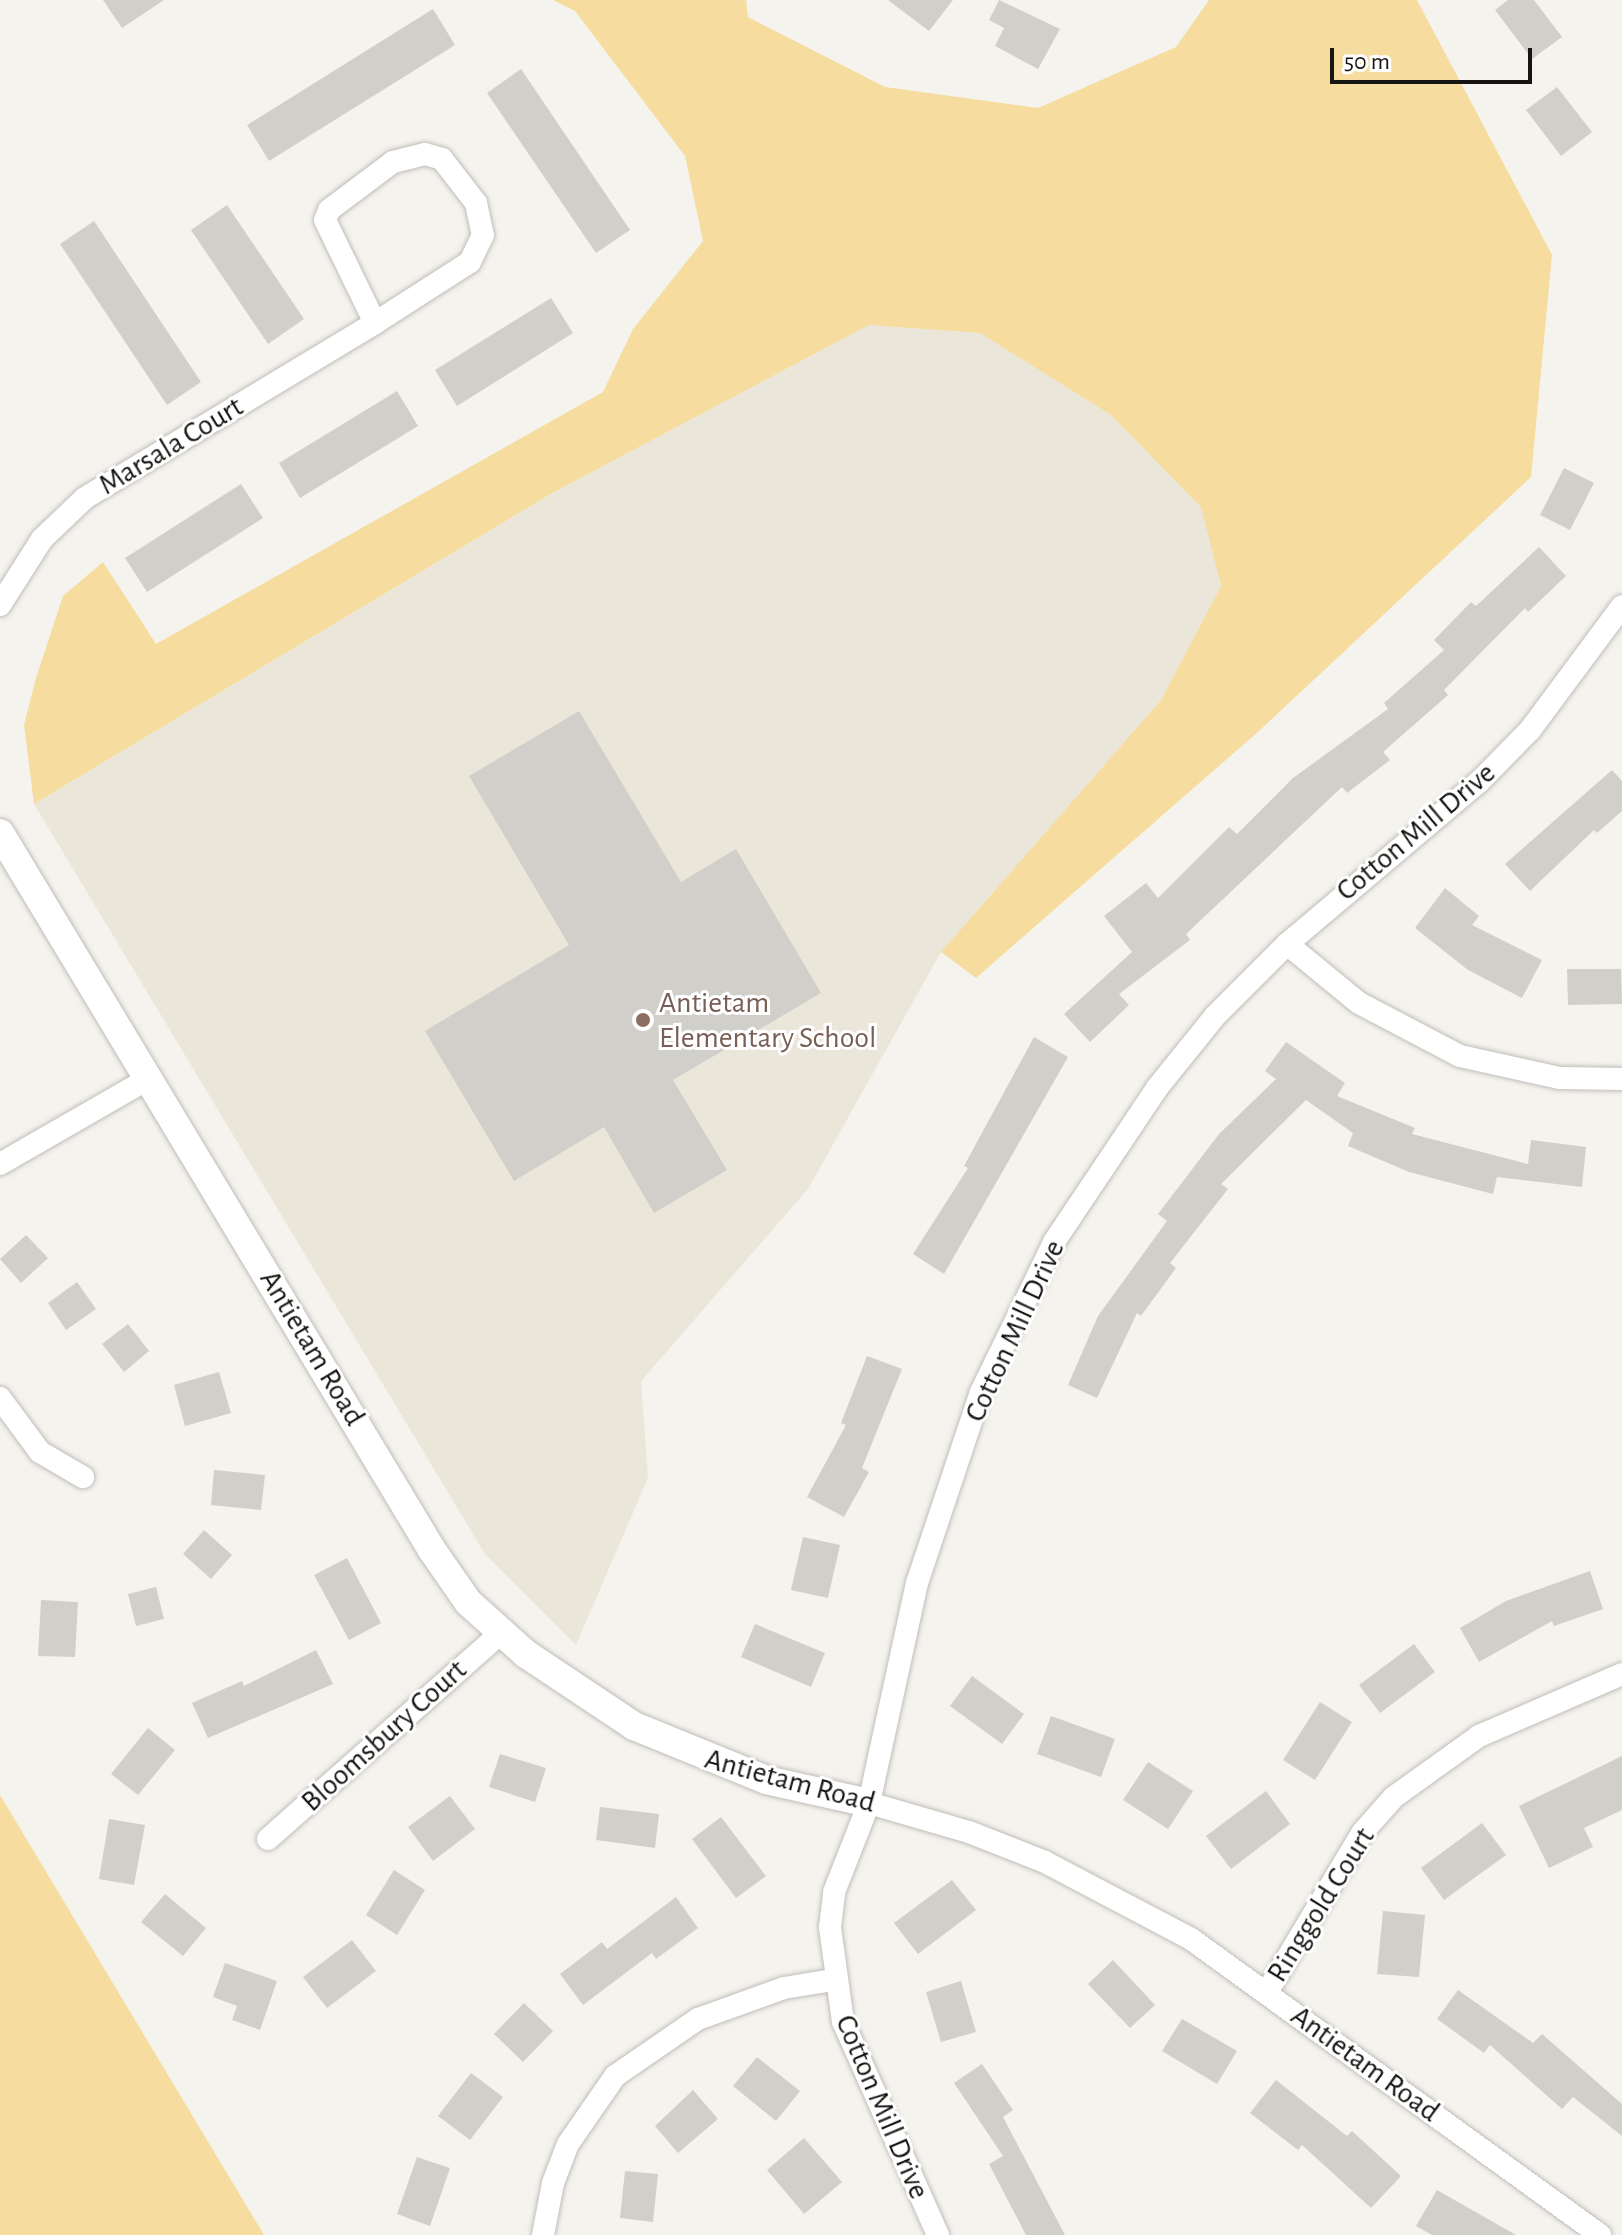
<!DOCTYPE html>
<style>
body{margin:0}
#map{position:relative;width:1622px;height:2235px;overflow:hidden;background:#f5f3ee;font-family:"Alegreya Sans",sans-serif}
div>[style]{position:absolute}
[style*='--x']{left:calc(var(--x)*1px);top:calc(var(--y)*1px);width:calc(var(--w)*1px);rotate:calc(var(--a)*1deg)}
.built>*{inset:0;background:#ebe6da}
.green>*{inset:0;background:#f6dd9f}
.building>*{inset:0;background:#d1cfca}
.roads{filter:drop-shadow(0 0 2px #c0beb9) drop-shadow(0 0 2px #c0beb9)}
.minor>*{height:22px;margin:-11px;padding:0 11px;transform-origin:11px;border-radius:11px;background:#fff}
.tertiary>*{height:28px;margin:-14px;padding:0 14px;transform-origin:14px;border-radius:14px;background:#fff}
.dots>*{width:22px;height:22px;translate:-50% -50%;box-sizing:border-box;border:4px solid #fff;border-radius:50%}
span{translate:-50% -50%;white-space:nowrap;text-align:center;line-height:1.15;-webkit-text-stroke:6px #fff;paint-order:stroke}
.street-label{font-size:30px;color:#161513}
.education-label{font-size:30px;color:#785e54}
.left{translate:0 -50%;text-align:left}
.scale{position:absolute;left:1330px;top:48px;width:202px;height:36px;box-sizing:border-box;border:4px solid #161513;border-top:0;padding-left:10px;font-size:24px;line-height:28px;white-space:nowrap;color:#161513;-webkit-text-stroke:6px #fff;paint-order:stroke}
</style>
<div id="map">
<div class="built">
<div style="clip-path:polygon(869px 325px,981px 333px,1111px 415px,1202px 507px,1221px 586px,1161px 700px,941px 952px,808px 1189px,641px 1381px,648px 1478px,576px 1645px,485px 1554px,34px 804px,554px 492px)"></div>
</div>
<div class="green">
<div style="clip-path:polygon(553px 0,746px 0,748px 17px,885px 87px,1038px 108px,1176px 47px,1209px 0,1417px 0,1552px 255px,1531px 477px,1259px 731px,976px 978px,941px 952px,1161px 700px,1221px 586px,1201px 507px,1111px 415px,980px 333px,869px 325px,554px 492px,34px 804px,24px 725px,36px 678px,63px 596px,103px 562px,156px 644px,603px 392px,633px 329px,703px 241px,685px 156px,575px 11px)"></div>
<div style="clip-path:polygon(0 1795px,264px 2235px,0 2235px)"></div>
</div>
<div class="building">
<div style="clip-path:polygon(103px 0,164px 0,122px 28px)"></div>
<div style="clip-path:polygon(888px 0,953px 0,929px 31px)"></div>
<div style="clip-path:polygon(999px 0,1060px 29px,1038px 69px,995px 46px,1004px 28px,989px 20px)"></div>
<div style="clip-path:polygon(1508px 0,1534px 0,1562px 37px,1532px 59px,1495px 10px)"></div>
<div style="clip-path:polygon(433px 9px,455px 45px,269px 161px,247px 125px)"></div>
<div style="clip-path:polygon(521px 69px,630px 230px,596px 253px,487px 93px)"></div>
<div style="clip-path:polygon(1557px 87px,1592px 132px,1561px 156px,1526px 110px)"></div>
<div style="clip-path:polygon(227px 205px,304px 319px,268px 344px,191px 230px)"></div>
<div style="clip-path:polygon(94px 221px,201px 382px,167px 405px,60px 244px)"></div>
<div style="clip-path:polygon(551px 298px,573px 333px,457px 406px,435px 370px)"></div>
<div style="clip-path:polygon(397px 391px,418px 426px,300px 498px,279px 463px)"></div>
<div style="clip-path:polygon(1564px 468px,1594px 483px,1570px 530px,1540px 515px)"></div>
<div style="clip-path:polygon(241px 484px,263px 518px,147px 592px,125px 558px)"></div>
<div style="clip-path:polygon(1539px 547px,1566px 576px,1528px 612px,1525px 608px,1444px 690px,1448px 695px,1383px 752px,1390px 760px,1347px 793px,1342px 787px,1186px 934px,1190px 940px,1119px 994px,1129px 1005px,1090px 1042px,1064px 1014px,1132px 952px,1104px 916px,1146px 883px,1158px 898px,1229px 827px,1237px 834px,1293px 778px,1388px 709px,1384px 703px,1444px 650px,1434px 640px,1471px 602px,1476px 606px)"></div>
<div style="clip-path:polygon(579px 711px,681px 882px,736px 849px,821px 993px,673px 1080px,727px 1170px,654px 1213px,604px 1127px,514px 1181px,425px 1031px,569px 945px,469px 776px)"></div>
<div style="clip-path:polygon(1612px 770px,1622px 781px,1622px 811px,1597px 833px,1594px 830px,1530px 891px,1505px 864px)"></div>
<div style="clip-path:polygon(1445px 888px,1479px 916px,1472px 925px,1542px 960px,1522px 998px,1468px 970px,1415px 928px)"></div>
<div style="clip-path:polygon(1567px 969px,1621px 969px,1622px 1004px,1568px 1005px)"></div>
<div style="clip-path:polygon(1034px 1037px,1068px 1057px,944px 1274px,913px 1254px,968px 1168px,964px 1166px)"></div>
<div style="clip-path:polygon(1286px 1042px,1345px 1083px,1337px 1096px,1415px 1128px,1412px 1134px,1528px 1164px,1531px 1140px,1586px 1147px,1582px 1187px,1497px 1177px,1493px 1194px,1409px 1172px,1348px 1146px,1353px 1133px,1306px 1100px,1221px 1184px,1228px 1189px,1170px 1263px,1176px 1268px,1141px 1316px,1137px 1313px,1097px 1398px,1068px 1385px,1098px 1316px,1167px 1221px,1158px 1214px,1219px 1134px,1276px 1079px,1265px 1071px)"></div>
<div style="clip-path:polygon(26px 1235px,48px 1258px,21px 1283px,0 1259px)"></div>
<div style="clip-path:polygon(77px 1282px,96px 1309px,66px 1330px,48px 1303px)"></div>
<div style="clip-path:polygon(128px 1324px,149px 1351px,124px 1372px,102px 1344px)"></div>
<div style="clip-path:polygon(867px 1356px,902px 1369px,862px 1468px,869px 1472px,844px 1517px,807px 1497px,846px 1425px,841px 1423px)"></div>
<div style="clip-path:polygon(219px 1372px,231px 1413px,185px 1426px,174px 1385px)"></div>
<div style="clip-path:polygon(214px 1470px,265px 1475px,261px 1510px,211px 1505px)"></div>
<div style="clip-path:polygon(204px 1530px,232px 1555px,211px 1579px,183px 1554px)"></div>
<div style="clip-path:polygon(803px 1537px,840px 1545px,828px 1598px,791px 1590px)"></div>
<div style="clip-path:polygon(347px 1558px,381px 1623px,349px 1640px,314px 1575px)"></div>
<div style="clip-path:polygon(1590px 1571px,1603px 1609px,1554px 1626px,1552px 1621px,1479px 1662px,1460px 1628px,1506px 1601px)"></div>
<div style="clip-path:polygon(156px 1587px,164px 1619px,136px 1626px,128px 1594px)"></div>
<div style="clip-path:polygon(41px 1600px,78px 1602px,75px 1657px,38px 1656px)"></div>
<div style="clip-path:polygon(755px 1624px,825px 1653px,811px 1687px,741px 1657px)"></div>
<div style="clip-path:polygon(1414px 1644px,1435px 1672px,1380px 1713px,1359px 1685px)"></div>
<div style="clip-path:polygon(316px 1650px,333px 1684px,208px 1738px,192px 1703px,242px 1681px,244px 1686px)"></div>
<div style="clip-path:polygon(972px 1676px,1024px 1714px,1002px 1744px,950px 1706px)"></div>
<div style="clip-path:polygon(1320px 1702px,1352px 1722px,1315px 1780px,1283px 1760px)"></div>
<div style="clip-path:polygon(1051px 1716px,1115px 1739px,1101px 1777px,1037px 1754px)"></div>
<div style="clip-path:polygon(148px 1728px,175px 1750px,138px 1795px,111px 1774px)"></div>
<div style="clip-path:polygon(500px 1754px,546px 1768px,535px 1802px,489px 1787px)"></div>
<div style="clip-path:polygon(1622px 1756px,1622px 1810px,1584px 1828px,1593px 1847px,1549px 1868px,1519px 1806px)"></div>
<div style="clip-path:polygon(1148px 1762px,1193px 1791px,1168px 1829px,1123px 1800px)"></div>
<div style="clip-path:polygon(1266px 1791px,1290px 1824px,1231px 1869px,1206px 1836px)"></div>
<div style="clip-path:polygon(450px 1796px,475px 1829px,433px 1861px,408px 1827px)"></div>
<div style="clip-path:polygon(600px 1807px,659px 1814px,655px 1848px,596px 1840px)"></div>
<div style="clip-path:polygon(721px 1817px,766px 1876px,736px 1898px,692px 1839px)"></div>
<div style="clip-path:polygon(109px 1819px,145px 1825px,134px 1885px,99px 1879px)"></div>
<div style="clip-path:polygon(1482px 1823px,1506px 1855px,1444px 1900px,1421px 1868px)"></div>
<div style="clip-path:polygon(394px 1870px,425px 1890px,397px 1935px,366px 1915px)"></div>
<div style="clip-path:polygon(952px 1880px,976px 1910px,918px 1954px,894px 1923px)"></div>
<div style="clip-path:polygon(165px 1894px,206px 1928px,183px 1956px,141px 1922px)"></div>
<div style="clip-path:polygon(676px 1897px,698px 1928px,656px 1959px,652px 1953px,583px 2005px,560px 1974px,602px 1942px,607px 1949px)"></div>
<div style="clip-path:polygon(1383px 1911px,1425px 1915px,1419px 1977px,1377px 1974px)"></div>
<div style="clip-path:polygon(352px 1940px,376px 1971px,327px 2008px,303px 1977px)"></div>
<div style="clip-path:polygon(1113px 1960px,1155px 2005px,1130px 2028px,1088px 1984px)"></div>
<div style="clip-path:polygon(225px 1963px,277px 1981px,260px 2030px,232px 2020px,237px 2006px,213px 1997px)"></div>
<div style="clip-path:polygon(961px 1981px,976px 2032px,941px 2042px,926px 1992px)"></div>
<div style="clip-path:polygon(1458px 1990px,1533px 2043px,1542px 2034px,1622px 2104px,1622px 2136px,1573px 2097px,1562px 2109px,1490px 2045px,1484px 2053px,1437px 2019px)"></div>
<div style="clip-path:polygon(524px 2003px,553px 2031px,523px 2062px,494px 2034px)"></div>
<div style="clip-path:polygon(1182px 2019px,1237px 2051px,1217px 2084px,1162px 2051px)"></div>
<div style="clip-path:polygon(757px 2057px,800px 2091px,776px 2121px,733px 2086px)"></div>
<div style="clip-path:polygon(982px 2064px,1013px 2110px,1003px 2117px,1065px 2235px,1026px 2235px,989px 2164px,1003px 2156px,954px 2083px)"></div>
<div style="clip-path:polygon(471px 2073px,503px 2097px,470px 2140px,438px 2116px)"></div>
<div style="clip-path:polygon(1276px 2080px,1347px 2136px,1352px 2131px,1401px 2176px,1371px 2208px,1302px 2145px,1298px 2150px,1250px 2113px)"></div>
<div style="clip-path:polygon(693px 2090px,718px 2119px,678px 2153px,655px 2126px)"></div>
<div style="clip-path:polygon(804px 2138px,842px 2182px,804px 2214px,767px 2170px)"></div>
<div style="clip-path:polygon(417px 2157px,450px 2168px,430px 2226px,397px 2214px)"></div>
<div style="clip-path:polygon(625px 2171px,658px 2174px,653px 2222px,620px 2218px)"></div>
<div style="clip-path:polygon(1437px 2190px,1516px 2235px,1432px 2235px,1416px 2226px)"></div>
</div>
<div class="roads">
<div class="minor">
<div style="--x:425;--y:154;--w:18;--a:16"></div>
<div style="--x:442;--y:159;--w:56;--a:52.3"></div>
<div style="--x:476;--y:203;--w:33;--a:78"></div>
<div style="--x:483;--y:235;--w:30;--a:116"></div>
<div style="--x:470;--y:262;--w:113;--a:147.3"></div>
<div style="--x:375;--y:323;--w:114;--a:-115.9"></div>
<div style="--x:325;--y:220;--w:11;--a:-68"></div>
<div style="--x:329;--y:210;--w:80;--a:-36.9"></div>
<div style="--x:393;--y:162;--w:33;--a:-14"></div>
<div style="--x:0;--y:605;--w:78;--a:-57.5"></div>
<div style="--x:42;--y:539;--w:59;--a:-43.6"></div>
<div style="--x:85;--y:498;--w:339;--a:-31.1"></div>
<div style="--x:1287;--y:944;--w:93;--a:39.3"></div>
<div style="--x:1359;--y:1003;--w:114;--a:27.7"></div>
<div style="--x:1460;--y:1056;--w:102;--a:12.4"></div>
<div style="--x:1560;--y:1078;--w:62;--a:0.9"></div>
<div style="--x:0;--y:1164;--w:171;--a:-29.9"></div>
<div style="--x:0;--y:1398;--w:67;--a:53.5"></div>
<div style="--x:40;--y:1452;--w:50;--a:30.2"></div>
<div style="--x:869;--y:1803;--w:104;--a:16.2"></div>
<div style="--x:969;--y:1832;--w:82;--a:21.5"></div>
<div style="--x:1045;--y:1862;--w:165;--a:27.8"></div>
<div style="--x:1191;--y:1939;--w:505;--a:35.89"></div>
<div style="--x:268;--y:1839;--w:311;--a:-41.5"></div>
<div style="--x:1267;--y:1992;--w:185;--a:-59.1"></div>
<div style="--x:1362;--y:1833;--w:48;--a:-48.4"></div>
<div style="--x:1394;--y:1797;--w:105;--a:-35.7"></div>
<div style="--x:1479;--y:1736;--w:156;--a:-23.4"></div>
<div style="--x:543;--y:2235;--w:53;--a:-79.1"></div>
<div style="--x:553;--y:2183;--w:42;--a:-69"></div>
<div style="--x:568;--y:2144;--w:83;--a:-55.3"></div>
<div style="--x:615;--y:2076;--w:101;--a:-34.5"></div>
<div style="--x:698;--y:2019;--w:91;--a:-19.8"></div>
<div style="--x:784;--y:1988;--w:50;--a:-9.3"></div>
<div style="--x:938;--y:2235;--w:233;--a:-114"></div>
<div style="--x:843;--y:2022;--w:96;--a:-97.8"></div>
<div style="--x:830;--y:1927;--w:35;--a:-83"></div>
<div style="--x:834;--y:1892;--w:96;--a:-68.5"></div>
<div style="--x:869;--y:1803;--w:225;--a:-77.7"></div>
<div style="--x:917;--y:1583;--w:201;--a:-71.5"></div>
<div style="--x:981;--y:1392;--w:167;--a:-64"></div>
<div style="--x:1054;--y:1242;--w:185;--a:-56.2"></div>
<div style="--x:1157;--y:1088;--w:92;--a:-51.1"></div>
<div style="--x:1215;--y:1016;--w:102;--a:-45"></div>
<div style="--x:1287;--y:944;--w:251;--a:-40.2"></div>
<div style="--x:1479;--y:782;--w:73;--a:-45.6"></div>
<div style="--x:1530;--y:730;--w:154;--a:-53.4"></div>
</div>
<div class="tertiary">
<div style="--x:0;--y:833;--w:837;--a:58.93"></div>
<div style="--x:432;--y:1550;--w:63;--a:55.3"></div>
<div style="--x:468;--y:1602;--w:78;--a:41.9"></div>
<div style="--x:526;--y:1654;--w:130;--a:33.7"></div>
<div style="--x:634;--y:1726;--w:143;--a:22.2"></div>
<div style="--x:766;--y:1780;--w:106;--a:12.6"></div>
</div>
</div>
<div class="dots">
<div style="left:643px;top:1020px;background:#8d6e63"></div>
</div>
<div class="street-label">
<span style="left:171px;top:446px;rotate:-31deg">Marsala Court</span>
<span style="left:1416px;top:832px;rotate:-40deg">Cotton Mill Drive</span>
<span style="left:1015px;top:1331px;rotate:-65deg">Cotton Mill Drive</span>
<span style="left:312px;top:1348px;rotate:59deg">Antietam Road</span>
<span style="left:384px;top:1736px;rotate:-42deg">Bloomsbury Court</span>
<span style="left:790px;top:1781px;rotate:15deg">Antietam Road</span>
<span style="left:1321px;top:1905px;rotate:-58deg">Ringgold Court</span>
<span style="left:1365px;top:2064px;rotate:36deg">Antietam Road</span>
<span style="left:882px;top:2107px;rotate:67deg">Cotton Mill Drive</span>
</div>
<div class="education-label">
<span class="left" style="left:659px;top:1020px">Antietam<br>Elementary School</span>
</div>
<div class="scale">50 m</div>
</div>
